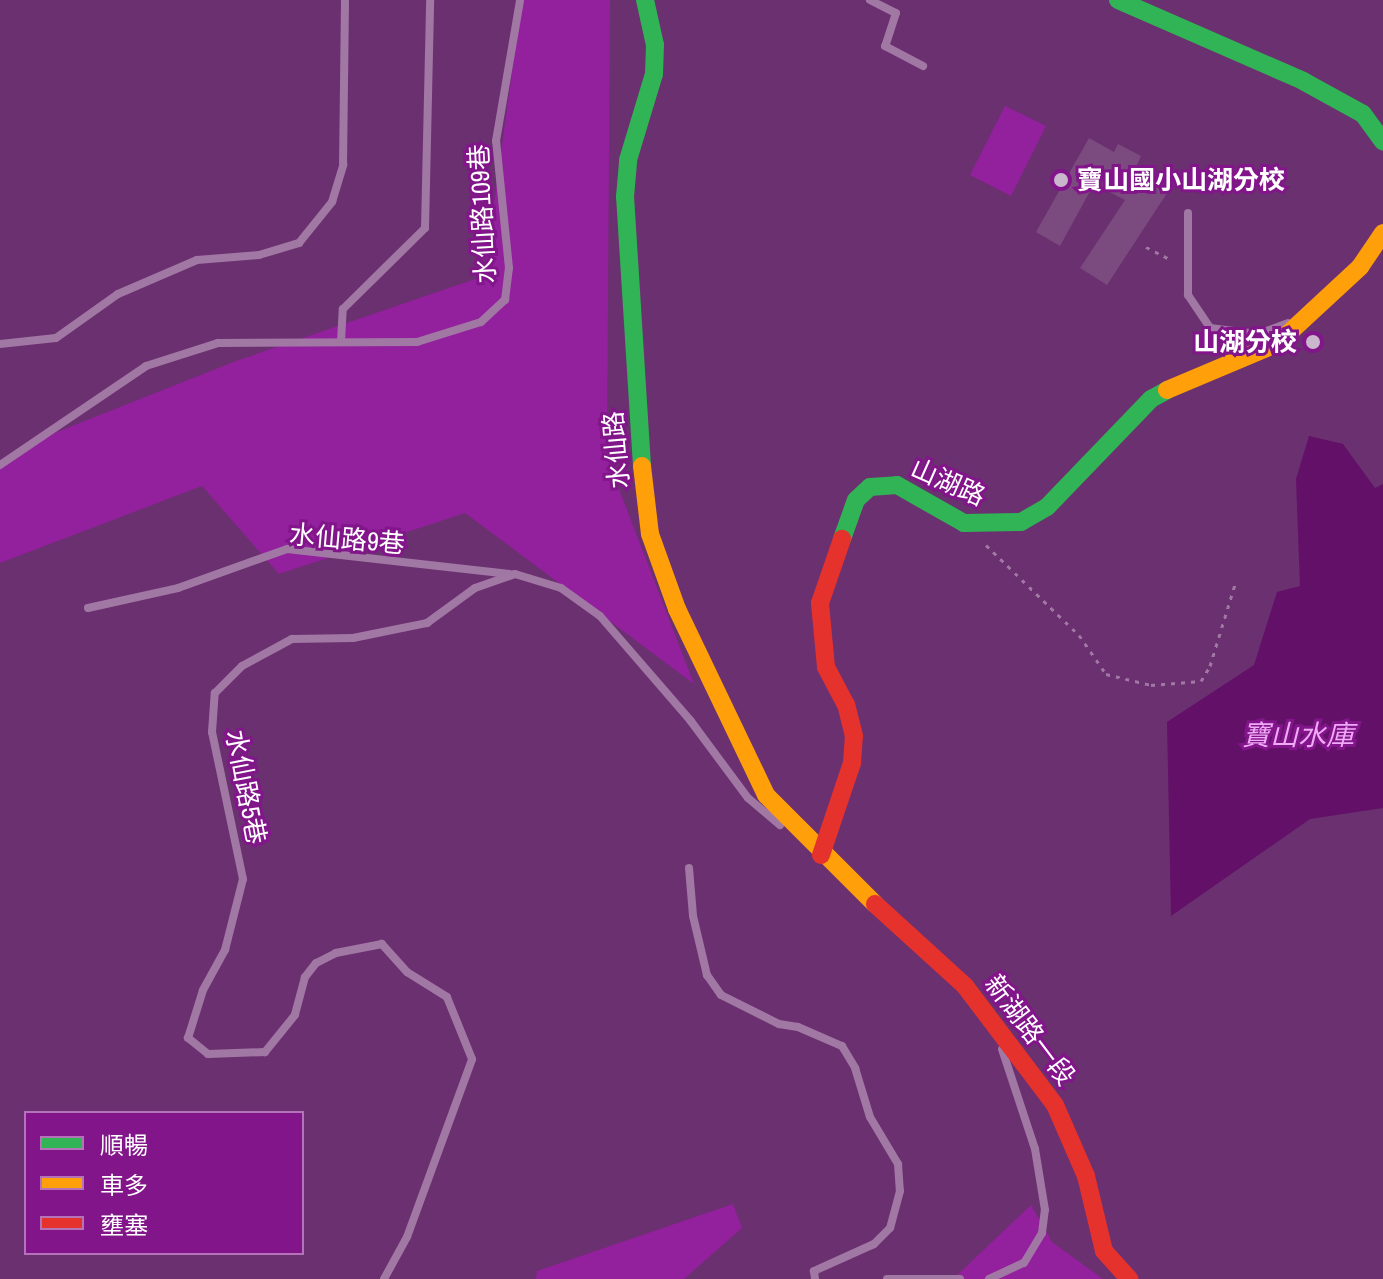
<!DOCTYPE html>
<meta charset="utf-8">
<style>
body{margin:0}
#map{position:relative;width:1383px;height:1279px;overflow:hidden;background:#6b306f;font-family:"Archivo Narrow","Noto Sans TC",sans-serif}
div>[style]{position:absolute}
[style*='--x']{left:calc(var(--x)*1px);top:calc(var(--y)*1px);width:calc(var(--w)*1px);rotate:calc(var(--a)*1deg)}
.green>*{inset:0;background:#93209d}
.water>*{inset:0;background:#621068}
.building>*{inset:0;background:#7b4a7e}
.path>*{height:3px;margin-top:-1.5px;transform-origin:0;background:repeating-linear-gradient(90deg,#a177a4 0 4px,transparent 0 10px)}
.lane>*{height:8px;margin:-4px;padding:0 4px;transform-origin:4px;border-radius:4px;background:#a177a4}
.fast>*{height:18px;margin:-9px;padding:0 9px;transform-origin:9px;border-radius:9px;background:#30b455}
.slow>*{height:18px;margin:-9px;padding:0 9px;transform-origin:9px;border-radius:9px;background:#ff9f0a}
.jam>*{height:18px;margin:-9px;padding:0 9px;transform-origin:9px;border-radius:9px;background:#e5322d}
.dots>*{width:22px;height:22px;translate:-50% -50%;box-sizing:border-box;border:4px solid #82158a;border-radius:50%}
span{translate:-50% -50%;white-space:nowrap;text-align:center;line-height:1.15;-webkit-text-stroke:6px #82158a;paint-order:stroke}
.poi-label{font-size:26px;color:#fff;font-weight:700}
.left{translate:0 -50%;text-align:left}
.right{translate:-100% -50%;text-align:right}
.street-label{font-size:26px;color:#fff}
.water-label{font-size:28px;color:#f0a9f6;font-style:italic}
.legend{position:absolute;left:24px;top:1111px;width:280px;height:144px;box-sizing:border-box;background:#82158a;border:2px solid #b473b9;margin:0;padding:10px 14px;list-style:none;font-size:24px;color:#fff}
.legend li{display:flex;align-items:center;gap:16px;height:40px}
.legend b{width:40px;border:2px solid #b473b9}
</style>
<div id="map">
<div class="green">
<div style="clip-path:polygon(522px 0,610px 0,607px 458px,694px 684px,465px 513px,279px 574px,202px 486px,0 563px,0 463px,52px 434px,236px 361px,484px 276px)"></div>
<div style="clip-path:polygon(1005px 106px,1046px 126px,1011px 196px,970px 175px)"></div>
<div style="clip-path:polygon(733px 1204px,742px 1228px,684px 1279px,536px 1279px,537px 1271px)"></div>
<div style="clip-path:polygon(1031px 1205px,1052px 1242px,1103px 1279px,953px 1279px)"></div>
</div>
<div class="water">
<div style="clip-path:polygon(1309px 436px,1343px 444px,1375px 488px,1383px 484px,1383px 808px,1310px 819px,1171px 916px,1167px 722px,1254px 665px,1277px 592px,1300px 586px,1296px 479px)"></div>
</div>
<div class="building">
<div style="clip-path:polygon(1089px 138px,1114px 152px,1118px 144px,1141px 156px,1137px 165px,1171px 187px,1107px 285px,1080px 268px,1125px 200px,1094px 184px,1060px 246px,1036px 232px)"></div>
</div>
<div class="path">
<div style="--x:1146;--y:247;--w:30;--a:27"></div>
<div style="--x:986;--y:545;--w:129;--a:44.1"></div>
<div style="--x:1079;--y:635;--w:47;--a:55.3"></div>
<div style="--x:1106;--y:674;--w:46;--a:13.7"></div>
<div style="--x:1151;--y:685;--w:50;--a:-4.6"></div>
<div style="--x:1201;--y:681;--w:17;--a:-59"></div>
<div style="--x:1210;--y:666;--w:89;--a:-73"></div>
</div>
<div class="lane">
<div style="--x:870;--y:0;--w:29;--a:27"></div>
<div style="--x:896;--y:13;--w:35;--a:108"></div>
<div style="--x:885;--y:46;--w:43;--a:27.8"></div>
<div style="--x:1188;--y:213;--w:82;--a:90"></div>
<div style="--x:1188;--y:295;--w:40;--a:56"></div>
<div style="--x:1210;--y:328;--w:48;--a:7.1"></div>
<div style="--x:1258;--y:334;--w:32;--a:-20"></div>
<div style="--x:341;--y:342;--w:33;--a:-87"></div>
<div style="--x:343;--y:309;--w:115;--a:-44.6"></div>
<div style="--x:425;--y:228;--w:228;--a:-88.7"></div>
<div style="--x:0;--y:344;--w:56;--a:-6.1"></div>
<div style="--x:56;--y:338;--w:76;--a:-35.4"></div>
<div style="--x:118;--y:294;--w:86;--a:-23.3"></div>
<div style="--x:197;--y:260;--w:62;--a:-4.6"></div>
<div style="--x:259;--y:255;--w:42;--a:-16.7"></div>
<div style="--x:299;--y:243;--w:53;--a:-51.2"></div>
<div style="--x:332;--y:202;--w:39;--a:-73"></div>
<div style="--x:343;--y:165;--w:165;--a:-89.3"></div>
<div style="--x:0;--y:465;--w:176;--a:-34.1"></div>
<div style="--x:146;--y:366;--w:76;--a:-17.7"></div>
<div style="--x:218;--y:343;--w:199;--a:-0.3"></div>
<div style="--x:417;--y:342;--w:67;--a:-17.4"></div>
<div style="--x:481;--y:322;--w:33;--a:-43"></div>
<div style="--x:505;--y:300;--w:32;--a:-83"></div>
<div style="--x:509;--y:268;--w:128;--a:-95.8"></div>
<div style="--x:496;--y:141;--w:143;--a:-80.3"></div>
<div style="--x:88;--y:608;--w:92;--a:-12.5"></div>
<div style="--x:178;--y:588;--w:116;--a:-19.7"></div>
<div style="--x:287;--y:549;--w:224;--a:6.4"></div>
<div style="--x:689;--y:868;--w:48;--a:85.2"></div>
<div style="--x:693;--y:916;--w:61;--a:76.7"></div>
<div style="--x:707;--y:975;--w:24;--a:55"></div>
<div style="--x:721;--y:995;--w:65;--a:26.6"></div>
<div style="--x:779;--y:1024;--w:19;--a:9"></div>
<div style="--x:798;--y:1027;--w:48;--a:23.4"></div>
<div style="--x:842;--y:1046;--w:26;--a:59"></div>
<div style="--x:855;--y:1068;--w:51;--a:73"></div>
<div style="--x:870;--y:1117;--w:55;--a:59.2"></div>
<div style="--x:898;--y:1164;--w:27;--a:86"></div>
<div style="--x:900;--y:1191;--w:38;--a:105"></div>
<div style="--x:890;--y:1228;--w:23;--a:135"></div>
<div style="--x:874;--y:1244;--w:66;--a:155.8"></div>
<div style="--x:814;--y:1271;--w:8;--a:83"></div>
<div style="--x:384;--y:1279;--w:48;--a:-61.3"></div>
<div style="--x:407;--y:1237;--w:189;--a:-69.9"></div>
<div style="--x:472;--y:1059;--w:67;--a:-112"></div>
<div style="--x:447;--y:997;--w:47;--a:-148"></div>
<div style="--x:407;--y:972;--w:38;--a:-132"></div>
<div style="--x:382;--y:944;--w:47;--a:168.9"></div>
<div style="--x:336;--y:953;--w:22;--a:153"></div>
<div style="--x:316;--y:963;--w:18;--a:128"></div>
<div style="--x:305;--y:977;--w:39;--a:105"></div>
<div style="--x:295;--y:1015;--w:48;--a:129"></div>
<div style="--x:265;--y:1052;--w:57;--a:178"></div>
<div style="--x:208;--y:1054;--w:26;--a:-141"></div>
<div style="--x:188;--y:1038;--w:50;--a:-72.6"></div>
<div style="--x:203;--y:990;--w:46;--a:-61.2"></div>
<div style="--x:225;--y:950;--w:73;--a:-75.8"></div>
<div style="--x:243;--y:879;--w:150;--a:-101.9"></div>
<div style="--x:212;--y:732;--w:39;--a:-86"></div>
<div style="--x:215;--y:693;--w:38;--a:-45"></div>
<div style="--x:242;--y:666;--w:57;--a:-28.4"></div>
<div style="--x:292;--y:639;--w:61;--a:-0.9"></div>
<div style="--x:353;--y:638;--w:76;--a:-11.5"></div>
<div style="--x:427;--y:623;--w:59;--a:-36.1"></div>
<div style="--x:475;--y:588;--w:42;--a:-19.3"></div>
<div style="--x:515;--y:574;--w:48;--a:16.9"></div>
<div style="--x:561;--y:588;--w:48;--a:35.7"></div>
<div style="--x:600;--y:616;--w:138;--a:49.1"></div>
<div style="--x:690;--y:720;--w:97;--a:53.4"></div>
<div style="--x:748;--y:798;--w:42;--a:40.2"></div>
<div style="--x:887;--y:1279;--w:73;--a:0"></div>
<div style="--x:989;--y:1279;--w:38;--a:-25"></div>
<div style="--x:1024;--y:1263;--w:35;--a:-59"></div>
<div style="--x:1042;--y:1233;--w:23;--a:-83"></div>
<div style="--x:1045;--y:1210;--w:62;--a:-99.3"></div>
<div style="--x:1035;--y:1149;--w:105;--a:-108.3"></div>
</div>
<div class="fast">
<div style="--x:1118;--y:0;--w:202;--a:23.6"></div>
<div style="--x:1303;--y:81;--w:68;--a:28.8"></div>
<div style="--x:1363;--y:114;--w:34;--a:54"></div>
<div style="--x:642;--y:466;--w:270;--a:-93.6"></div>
<div style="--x:625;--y:197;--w:37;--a:-85"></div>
<div style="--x:628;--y:160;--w:90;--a:-73.2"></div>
<div style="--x:654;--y:74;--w:29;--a:-88"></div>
<div style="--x:655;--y:45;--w:46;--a:-102.5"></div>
<div style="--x:842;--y:539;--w:41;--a:-70.3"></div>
<div style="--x:856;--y:500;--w:19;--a:-43"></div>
<div style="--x:870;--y:487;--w:27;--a:-4"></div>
<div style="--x:897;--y:485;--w:77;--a:29.6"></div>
<div style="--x:964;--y:523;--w:57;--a:-1"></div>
<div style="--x:1021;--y:522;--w:30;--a:-30"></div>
<div style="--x:1047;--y:507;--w:150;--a:-46.1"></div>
<div style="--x:1151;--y:399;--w:18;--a:-29"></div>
</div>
<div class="slow">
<div style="--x:1167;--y:390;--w:121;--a:-22.9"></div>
<div style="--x:1278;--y:343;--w:112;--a:-42.8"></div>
<div style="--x:1360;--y:267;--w:41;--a:-55.9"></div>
<div style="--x:642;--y:466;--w:68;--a:83.3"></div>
<div style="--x:650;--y:534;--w:80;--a:70.2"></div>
<div style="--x:677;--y:609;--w:206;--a:64.4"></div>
<div style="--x:766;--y:795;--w:154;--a:45"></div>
</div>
<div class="jam">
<div style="--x:821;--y:855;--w:97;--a:-71.4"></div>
<div style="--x:852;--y:763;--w:27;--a:-86"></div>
<div style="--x:854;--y:736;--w:32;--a:-104"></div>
<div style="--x:846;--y:705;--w:43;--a:-117.8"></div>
<div style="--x:826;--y:667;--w:64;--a:-95.4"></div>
<div style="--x:820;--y:603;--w:68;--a:-71"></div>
<div style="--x:875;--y:904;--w:122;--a:42.3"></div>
<div style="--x:965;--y:986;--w:149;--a:52.9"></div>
<div style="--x:1055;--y:1105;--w:77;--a:66.4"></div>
<div style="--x:1086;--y:1176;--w:77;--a:76.5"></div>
<div style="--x:1104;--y:1251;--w:38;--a:48"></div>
</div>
<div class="dots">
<div style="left:1061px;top:180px;background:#cbb7cd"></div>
<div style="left:1313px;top:342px;background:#cbb7cd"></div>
</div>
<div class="poi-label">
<span class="left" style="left:1077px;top:180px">寶山國小山湖分校</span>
<span class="right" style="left:1297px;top:342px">山湖分校</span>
</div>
<div class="street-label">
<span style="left:482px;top:214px;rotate:-93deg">水仙路109巷</span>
<span style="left:616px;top:450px;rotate:-95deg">水仙路</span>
<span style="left:948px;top:482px;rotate:24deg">山湖路</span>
<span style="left:347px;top:539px;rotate:5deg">水仙路9巷</span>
<span style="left:246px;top:787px;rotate:79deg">水仙路5巷</span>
<span style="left:1030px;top:1030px;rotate:53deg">新湖路一段</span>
</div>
<div class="water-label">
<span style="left:1298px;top:735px">寶山水庫</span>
</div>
<ul class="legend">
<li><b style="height:10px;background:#30b455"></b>順暢</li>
<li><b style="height:10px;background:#ff9f0a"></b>車多</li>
<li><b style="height:10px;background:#e5322d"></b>壅塞</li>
</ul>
</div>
